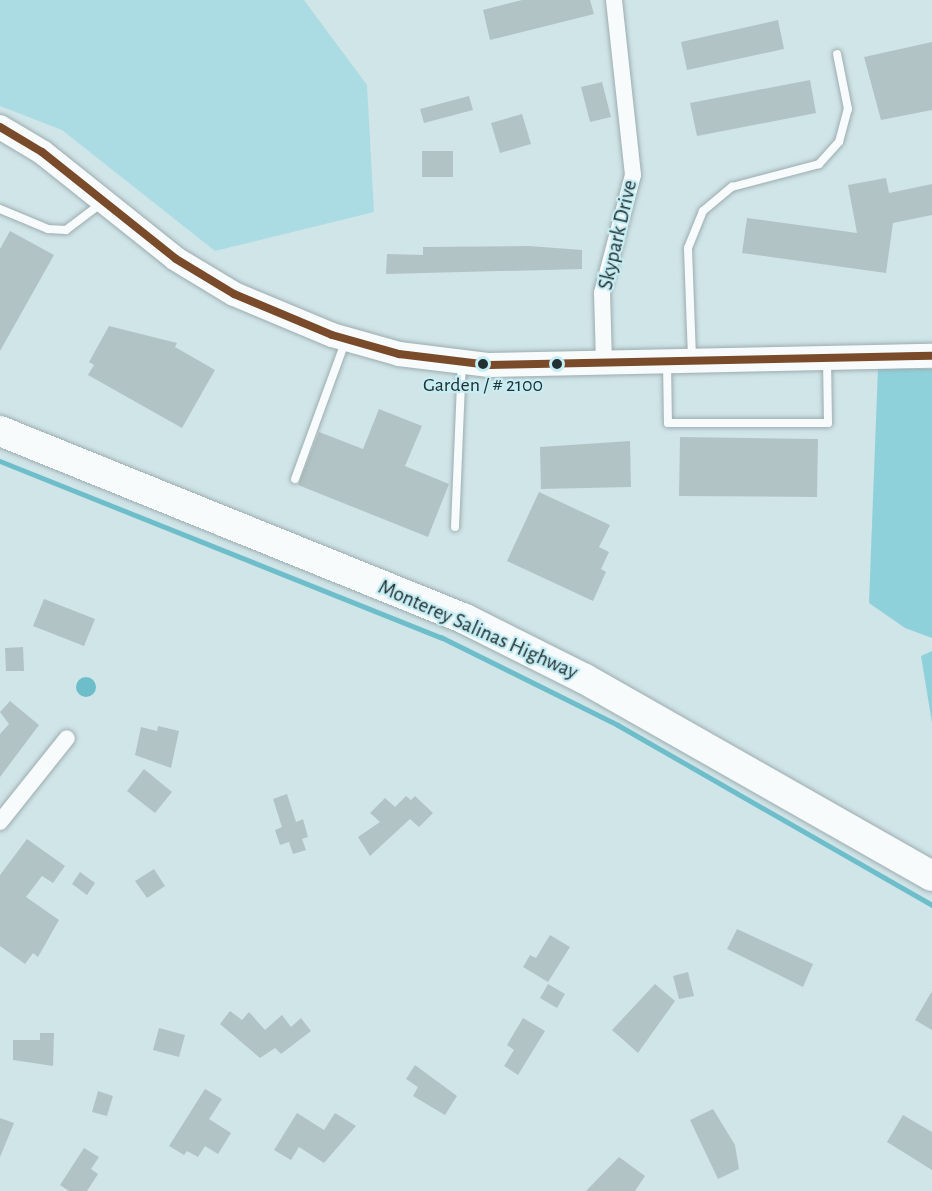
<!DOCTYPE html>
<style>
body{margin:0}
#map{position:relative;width:932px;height:1191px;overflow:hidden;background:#d0e5e8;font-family:"Alegreya Sans",sans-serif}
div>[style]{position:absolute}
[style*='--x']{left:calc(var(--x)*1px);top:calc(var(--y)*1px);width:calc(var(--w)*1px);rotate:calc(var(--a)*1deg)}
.green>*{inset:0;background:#acdce3}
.forest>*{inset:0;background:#8fd1db}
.water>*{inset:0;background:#6dbeca}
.round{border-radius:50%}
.stream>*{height:4.5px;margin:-2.25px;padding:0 2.25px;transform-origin:2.25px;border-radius:2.25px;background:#6dbeca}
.building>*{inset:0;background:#b2c3c5}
.roads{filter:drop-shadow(0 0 2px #9cacaf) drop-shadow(0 0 2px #9cacaf)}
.lane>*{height:8px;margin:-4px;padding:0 4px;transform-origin:4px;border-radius:4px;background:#f8fbfc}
.street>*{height:16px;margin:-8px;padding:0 8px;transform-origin:8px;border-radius:8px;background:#f8fbfc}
.secondary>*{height:24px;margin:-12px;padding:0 12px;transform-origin:12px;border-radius:12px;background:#f8fbfc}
.highway>*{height:30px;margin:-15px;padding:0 15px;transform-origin:15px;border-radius:15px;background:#f8fbfc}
.bus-1>*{height:8px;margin:-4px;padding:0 4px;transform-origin:4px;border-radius:4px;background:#7a4b2a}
.dots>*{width:16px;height:16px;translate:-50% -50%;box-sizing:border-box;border:3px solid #c6edf3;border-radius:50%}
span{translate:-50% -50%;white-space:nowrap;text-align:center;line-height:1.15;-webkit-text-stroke:4.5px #c6edf3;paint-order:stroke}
.bus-label{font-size:20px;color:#213033}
.street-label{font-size:21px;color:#213033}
</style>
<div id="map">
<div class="green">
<div style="clip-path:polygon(0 0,304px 0,367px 85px,374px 212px,215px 251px,62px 130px,0 106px)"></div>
</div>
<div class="forest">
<div style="clip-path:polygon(878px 367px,932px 369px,932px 638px,905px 628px,869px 603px)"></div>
<div style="clip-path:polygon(932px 651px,932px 723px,921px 656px)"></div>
</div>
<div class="water">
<div class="round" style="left:76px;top:677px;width:20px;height:20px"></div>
</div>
<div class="stream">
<div style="--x:0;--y:461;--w:475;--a:21.8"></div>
<div style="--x:441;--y:637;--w:198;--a:26.4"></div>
<div style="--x:618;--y:725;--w:362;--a:29.8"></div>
</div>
<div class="building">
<div style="clip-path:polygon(522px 0,590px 0,594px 14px,490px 40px,483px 10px)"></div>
<div style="clip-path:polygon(778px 20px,784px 49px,687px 70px,681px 42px)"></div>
<div style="clip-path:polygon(932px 42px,932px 110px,881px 120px,864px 57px)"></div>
<div style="clip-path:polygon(810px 80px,816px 113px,697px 136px,690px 103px)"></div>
<div style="clip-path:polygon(602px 82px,611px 117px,590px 122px,581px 87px)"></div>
<div style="clip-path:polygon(469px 96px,473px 110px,424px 123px,420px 109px)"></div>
<div style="clip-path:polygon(522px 114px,531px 144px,500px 153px,491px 123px)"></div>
<div style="clip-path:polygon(422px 151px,453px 151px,453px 177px,422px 177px)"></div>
<div style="clip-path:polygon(886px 178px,889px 193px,932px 184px,932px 215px,893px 223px,886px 273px,742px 253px,747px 218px,857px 233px,848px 185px)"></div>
<div style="clip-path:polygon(10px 231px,54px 255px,0 351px,0 249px)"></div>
<div style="clip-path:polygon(529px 246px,582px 250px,582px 269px,386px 274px,387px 254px,423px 255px,423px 247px)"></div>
<div style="clip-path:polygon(109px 326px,177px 343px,175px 347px,215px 370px,182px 428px,88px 375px,94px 365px,89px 362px)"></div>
<div style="clip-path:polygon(379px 409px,422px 426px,405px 466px,449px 484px,428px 537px,298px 485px,319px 432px,363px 449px)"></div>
<div style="clip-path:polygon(680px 437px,818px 439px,817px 497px,679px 496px)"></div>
<div style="clip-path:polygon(630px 441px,631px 487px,541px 489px,540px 447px)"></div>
<div style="clip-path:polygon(539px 492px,610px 525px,599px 547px,609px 552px,601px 569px,606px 572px,593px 601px,507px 561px)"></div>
<div style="clip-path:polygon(44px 599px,95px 619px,84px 646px,33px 626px)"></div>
<div style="clip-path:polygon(23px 647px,24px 671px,6px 671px,5px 648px)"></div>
<div style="clip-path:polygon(10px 701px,39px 725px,0 777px,0 734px,9px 724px,0 712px)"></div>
<div style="clip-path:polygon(158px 726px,179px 731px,171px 768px,135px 755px,141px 727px,157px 731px)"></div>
<div style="clip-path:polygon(144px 769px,172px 792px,155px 813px,127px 791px)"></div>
<div style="clip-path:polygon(287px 794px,296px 822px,303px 819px,308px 837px,302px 839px,306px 850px,293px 854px,289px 842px,280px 845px,275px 830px,282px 827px,273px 799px)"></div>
<div style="clip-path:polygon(406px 796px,411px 800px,415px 796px,433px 813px,419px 827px,410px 819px,370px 856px,358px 837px,380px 822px,370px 813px,385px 798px,395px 807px)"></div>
<div style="clip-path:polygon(27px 839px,65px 866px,53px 883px,42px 876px,26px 897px,59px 920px,38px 957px,33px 953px,25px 964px,0 946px,0 875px)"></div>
<div style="clip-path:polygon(154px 869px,165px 886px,147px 898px,135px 881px)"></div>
<div style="clip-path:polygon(80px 872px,95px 883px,87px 895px,72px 884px)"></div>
<div style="clip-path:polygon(737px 929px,813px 964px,803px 987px,727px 949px)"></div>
<div style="clip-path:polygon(550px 935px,570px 947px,548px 982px,523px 967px,530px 955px,536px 958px)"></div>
<div style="clip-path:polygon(688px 972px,694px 996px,679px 999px,673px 976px)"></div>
<div style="clip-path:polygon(548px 984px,565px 994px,557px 1008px,540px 998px)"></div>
<div style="clip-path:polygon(655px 984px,675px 1001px,638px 1053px,612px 1030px)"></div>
<div style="clip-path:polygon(932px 991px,932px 1030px,915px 1020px)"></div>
<div style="clip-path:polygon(230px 1011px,242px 1020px,249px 1012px,265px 1030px,282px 1015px,291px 1027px,301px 1018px,311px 1031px,281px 1054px,275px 1048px,260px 1058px,220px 1024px)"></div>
<div style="clip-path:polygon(523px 1018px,545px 1031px,518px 1075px,504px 1066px,514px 1050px,507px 1045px)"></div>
<div style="clip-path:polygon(159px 1028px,185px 1035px,179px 1057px,153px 1050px)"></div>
<div style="clip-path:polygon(40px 1033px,54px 1033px,53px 1066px,13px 1060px,13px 1040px,40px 1040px)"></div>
<div style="clip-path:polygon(415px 1065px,457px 1096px,445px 1115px,413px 1096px,418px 1087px,406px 1079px)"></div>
<div style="clip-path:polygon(205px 1089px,222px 1099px,209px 1119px,231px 1133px,218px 1154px,205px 1146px,198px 1157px,187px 1151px,184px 1155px,169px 1146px)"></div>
<div style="clip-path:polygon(98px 1091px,113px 1096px,107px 1116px,92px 1112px)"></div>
<div style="clip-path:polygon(713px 1109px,735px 1145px,739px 1169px,718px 1179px,690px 1120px)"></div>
<div style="clip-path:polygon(297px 1113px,324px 1130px,335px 1113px,356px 1126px,324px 1163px,299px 1147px,291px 1160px,274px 1150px)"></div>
<div style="clip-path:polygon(903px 1115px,932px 1132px,932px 1170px,887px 1142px)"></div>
<div style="clip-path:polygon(0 1118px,14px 1123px,0 1157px)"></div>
<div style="clip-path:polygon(84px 1148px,99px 1157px,91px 1169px,98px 1174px,87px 1191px,69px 1191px,60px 1185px)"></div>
<div style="clip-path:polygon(619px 1157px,645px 1176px,635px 1191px,586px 1191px)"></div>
</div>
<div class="roads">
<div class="lane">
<div style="--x:0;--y:209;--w:52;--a:22.6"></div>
<div style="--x:48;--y:229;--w:18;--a:3"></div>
<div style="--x:66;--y:230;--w:46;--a:-37.1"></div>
<div style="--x:692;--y:358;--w:110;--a:-92.1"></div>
<div style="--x:688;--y:248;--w:40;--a:-68"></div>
<div style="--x:703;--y:211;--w:38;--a:-40"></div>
<div style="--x:732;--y:187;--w:90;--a:-14.8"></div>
<div style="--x:819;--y:164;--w:30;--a:-48"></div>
<div style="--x:839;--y:142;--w:34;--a:-75"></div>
<div style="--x:848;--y:109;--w:56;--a:-101.3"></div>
<div style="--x:667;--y:362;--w:61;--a:89.1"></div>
<div style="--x:668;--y:423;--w:160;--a:0"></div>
<div style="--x:828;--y:423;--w:63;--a:-90.9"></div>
<div style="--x:295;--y:479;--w:146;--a:-69.9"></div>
<div style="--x:455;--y:527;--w:164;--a:-87.6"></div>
</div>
<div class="street">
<div style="--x:604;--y:363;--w:70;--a:-91.6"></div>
<div style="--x:602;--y:293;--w:122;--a:-75.3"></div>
<div style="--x:633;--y:175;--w:176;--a:-96.2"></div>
<div style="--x:0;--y:822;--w:107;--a:-51.4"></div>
</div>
<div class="secondary">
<div style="--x:0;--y:127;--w:49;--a:30.8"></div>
<div style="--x:42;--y:152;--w:171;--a:38.6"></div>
<div style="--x:176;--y:259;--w:68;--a:31.1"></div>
<div style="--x:234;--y:294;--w:106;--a:22.7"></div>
<div style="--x:332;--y:335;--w:70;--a:15.8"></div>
<div style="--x:399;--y:354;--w:91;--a:7"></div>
<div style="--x:489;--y:365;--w:443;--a:-1.2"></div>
</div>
<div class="highway">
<div style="--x:0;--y:431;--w:502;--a:22.01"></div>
<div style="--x:465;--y:619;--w:134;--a:26.6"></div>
<div style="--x:585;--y:679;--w:399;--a:29.6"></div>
</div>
</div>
<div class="bus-1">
<div style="--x:0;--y:127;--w:49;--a:30.8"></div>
<div style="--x:42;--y:152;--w:171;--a:38.6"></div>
<div style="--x:176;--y:259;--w:68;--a:31.1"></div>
<div style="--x:234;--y:294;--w:106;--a:22.7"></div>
<div style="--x:332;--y:335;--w:70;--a:15.8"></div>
<div style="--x:399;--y:354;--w:91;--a:7"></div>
<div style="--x:489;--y:365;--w:443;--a:-1.2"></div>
</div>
<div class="dots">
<div style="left:483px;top:364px;background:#213033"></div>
<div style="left:557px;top:364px;background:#213033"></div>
</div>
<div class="bus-label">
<span style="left:483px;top:385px">Garden / # 2100</span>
</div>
<div class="street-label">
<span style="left:618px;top:235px;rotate:-77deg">Skypark Drive</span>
<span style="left:478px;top:630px;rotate:24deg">Monterey Salinas Highway</span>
</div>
</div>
